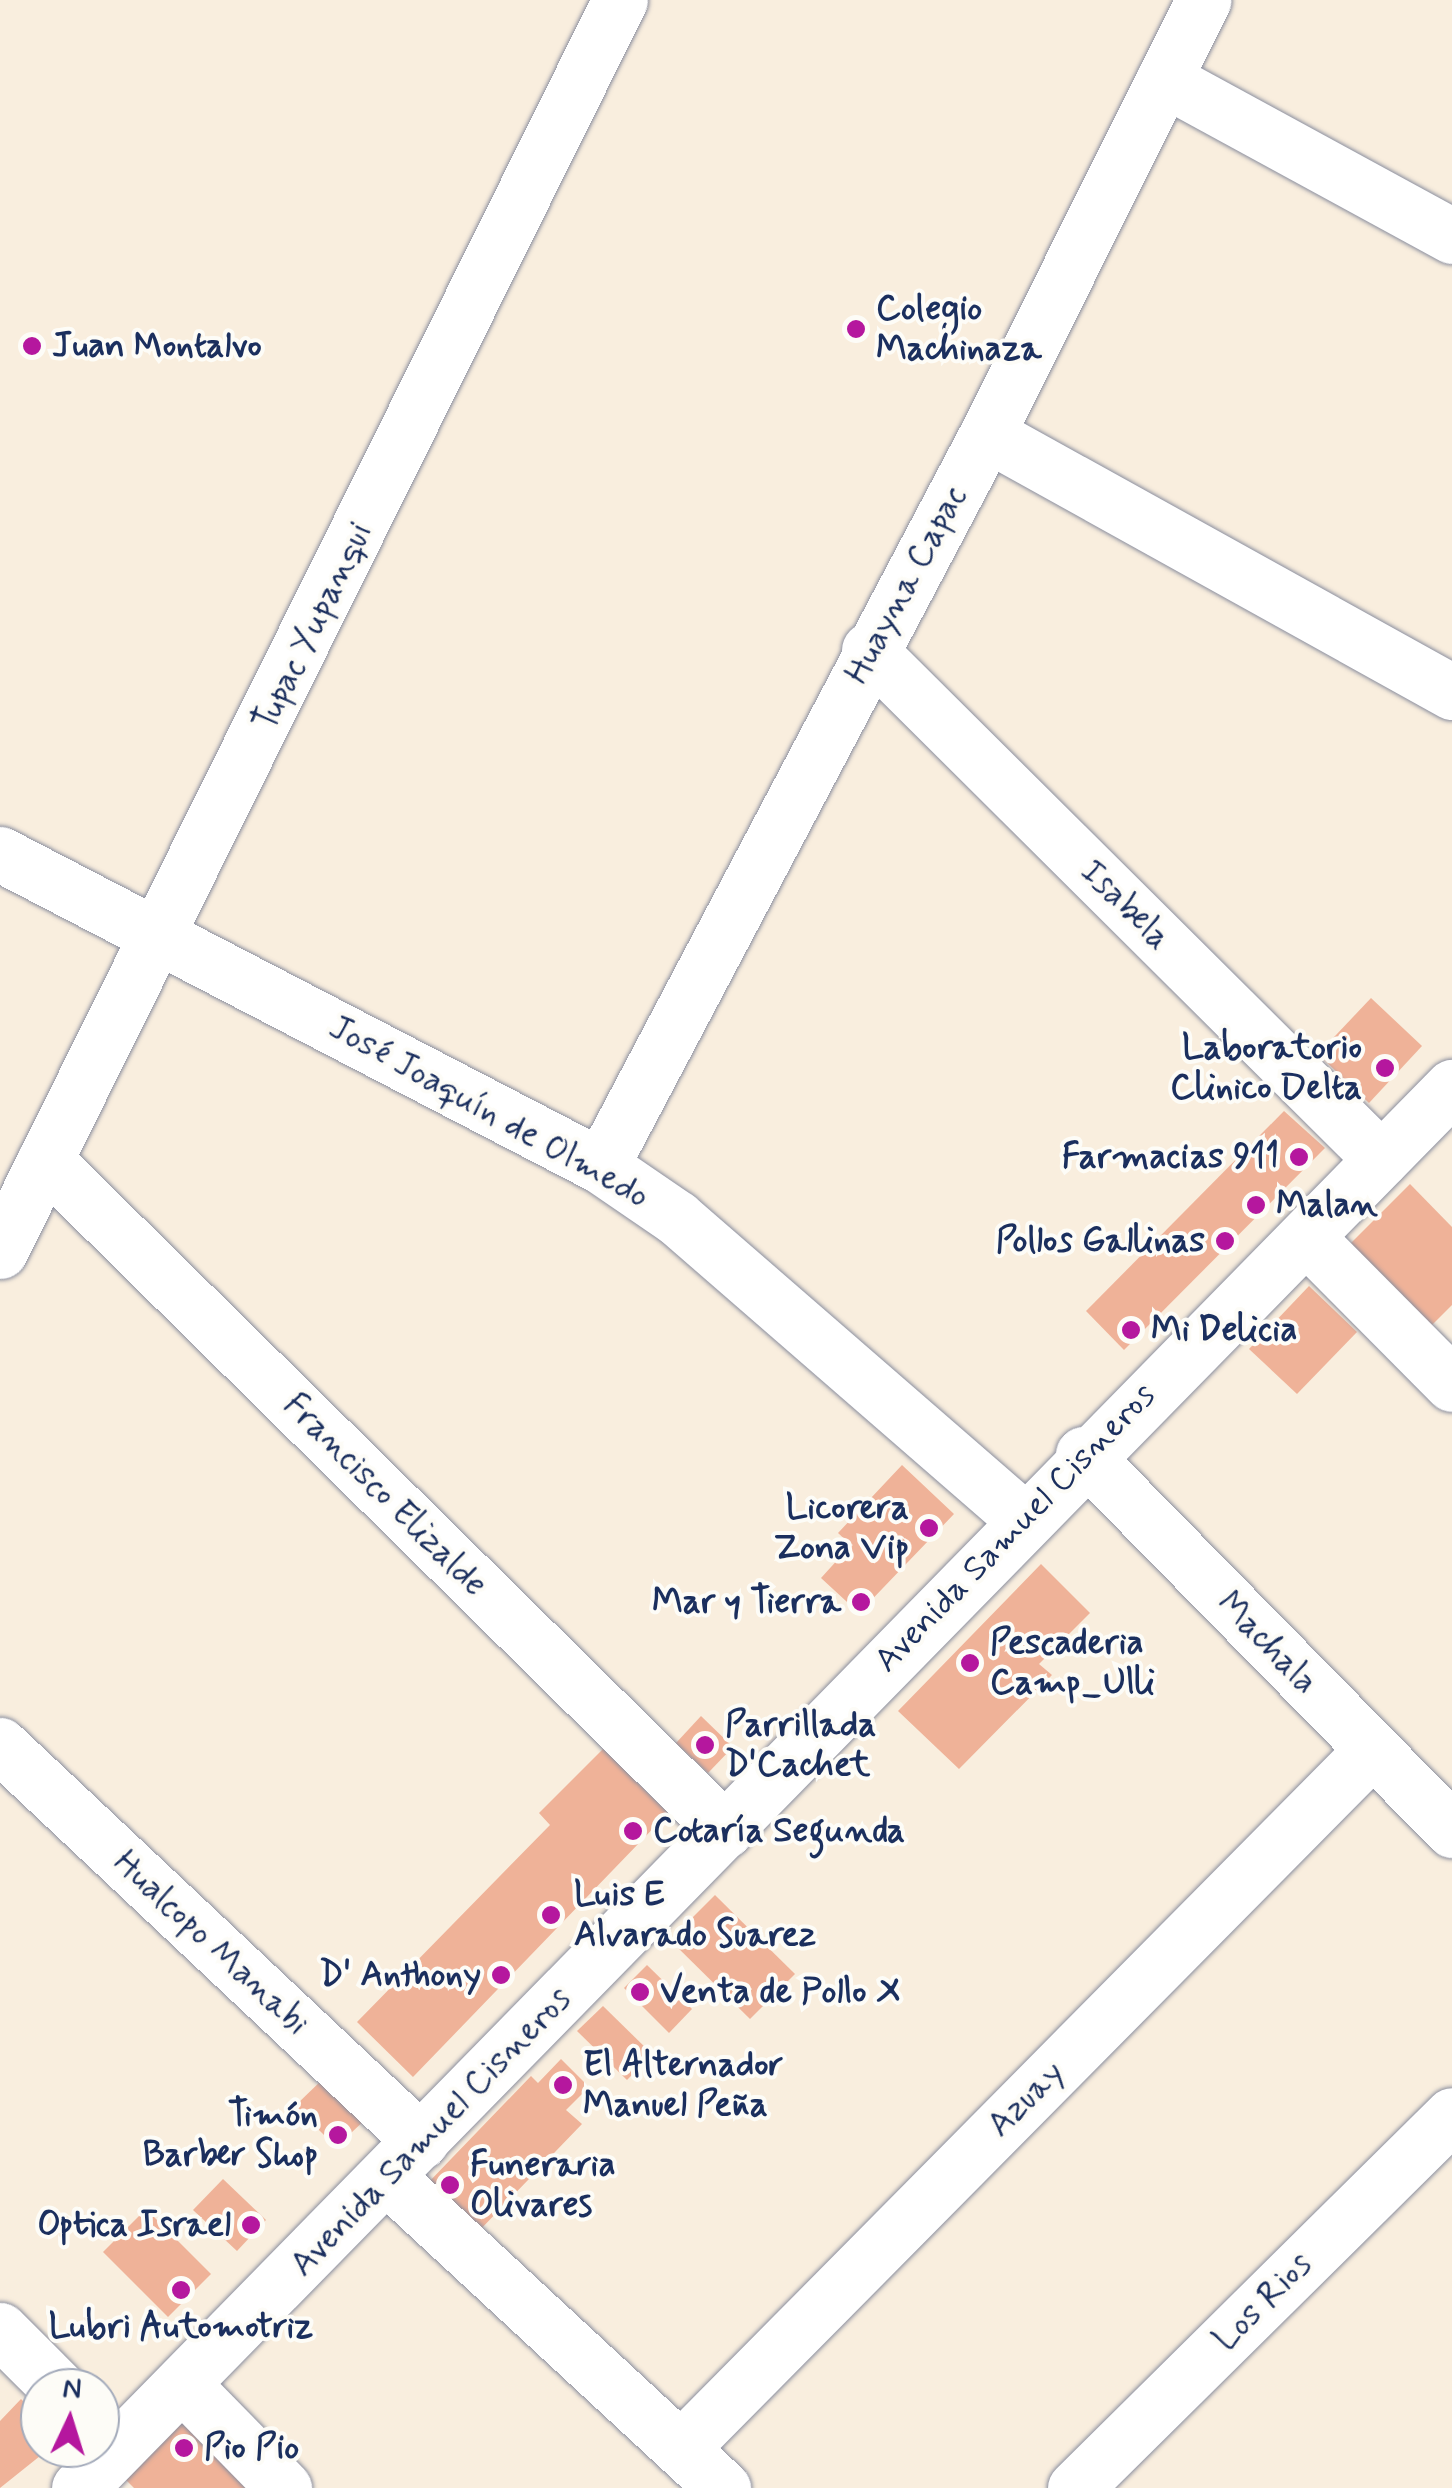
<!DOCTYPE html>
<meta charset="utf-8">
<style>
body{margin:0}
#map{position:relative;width:1452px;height:2488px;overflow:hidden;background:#f9eede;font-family:Mynerve,sans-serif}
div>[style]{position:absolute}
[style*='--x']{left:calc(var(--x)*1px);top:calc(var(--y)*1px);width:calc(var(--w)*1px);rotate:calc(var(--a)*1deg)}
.building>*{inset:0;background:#efb298}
.roads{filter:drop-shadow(0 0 2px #8a8e9e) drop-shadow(0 0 2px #8a8e9e)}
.minor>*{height:55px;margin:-27.5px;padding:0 27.5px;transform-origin:27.5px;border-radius:27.5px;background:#fff}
.dots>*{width:28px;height:28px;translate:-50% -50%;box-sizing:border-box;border:5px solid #fdfcf7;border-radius:50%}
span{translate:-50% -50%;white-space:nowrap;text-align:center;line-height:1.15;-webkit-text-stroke:8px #fdfcf7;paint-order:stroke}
.poi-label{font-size:35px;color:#1b2f5e;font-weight:700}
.left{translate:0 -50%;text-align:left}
.right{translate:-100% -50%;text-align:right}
.street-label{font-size:35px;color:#1b2f5e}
.north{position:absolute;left:20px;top:2368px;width:100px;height:100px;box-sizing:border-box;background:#fdfcf7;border:2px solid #a3aaba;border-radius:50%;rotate:4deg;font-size:28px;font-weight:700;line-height:40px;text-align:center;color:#1b2f5e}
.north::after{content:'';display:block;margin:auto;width:35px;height:45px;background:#b5179e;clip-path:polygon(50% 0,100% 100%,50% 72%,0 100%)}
</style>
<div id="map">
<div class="building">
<div style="clip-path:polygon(1371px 998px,1422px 1046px,1369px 1103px,1318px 1054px)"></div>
<div style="clip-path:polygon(1284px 1111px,1325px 1148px,1124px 1350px,1086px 1311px)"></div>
<div style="clip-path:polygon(1410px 1184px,1452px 1227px,1452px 1305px,1430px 1327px,1349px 1245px)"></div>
<div style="clip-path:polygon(1309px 1286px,1357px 1332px,1297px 1394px,1249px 1349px)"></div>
<div style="clip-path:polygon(902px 1465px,954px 1514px,859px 1613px,821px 1578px,851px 1545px,838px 1533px)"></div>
<div style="clip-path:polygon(1041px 1564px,1090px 1613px,1039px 1664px,1052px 1675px,959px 1769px,898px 1711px)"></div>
<div style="clip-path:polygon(701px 1716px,733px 1747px,708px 1773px,676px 1743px)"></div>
<div style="clip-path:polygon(603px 1749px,668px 1813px,413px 2077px,357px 2022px,550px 1825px,539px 1813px)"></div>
<div style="clip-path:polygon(715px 1895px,795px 1974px,750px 2019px,670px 1940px)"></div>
<div style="clip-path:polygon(647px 1965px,692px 2009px,669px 2033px,624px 1988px)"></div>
<div style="clip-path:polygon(603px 2006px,652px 2054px,627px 2080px,577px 2031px)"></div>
<div style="clip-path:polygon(561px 2059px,589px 2087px,566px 2110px,582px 2124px,477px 2233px,426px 2185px,531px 2076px,538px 2083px)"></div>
<div style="clip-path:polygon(326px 2076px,367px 2118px,336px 2147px,295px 2106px)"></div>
<div style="clip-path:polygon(223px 2179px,266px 2220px,237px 2251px,193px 2210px)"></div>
<div style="clip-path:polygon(146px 2209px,211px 2274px,168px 2317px,103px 2252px)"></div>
<div style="clip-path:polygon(21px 2399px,40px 2418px,40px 2448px,50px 2448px,0 2488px,0 2421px)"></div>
<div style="clip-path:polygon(186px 2419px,257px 2488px,134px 2488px,126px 2480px)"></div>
</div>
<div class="roads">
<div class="minor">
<div style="--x:1164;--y:79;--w:328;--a:28.6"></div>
<div style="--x:987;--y:434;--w:532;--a:29.02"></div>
<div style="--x:869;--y:650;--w:722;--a:44.83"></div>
<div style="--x:0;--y:854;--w:677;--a:27.44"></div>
<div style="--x:601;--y:1166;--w:92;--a:34.4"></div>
<div style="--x:677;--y:1218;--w:457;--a:41"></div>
<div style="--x:45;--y:1160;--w:955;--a:44.58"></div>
<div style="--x:601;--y:1166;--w:828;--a:-62.2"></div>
<div style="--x:987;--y:434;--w:485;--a:-63.5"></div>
<div style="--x:1306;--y:1237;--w:207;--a:45.2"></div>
<div style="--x:0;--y:1251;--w:1396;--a:-63.64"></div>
<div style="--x:1083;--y:1454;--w:527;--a:45.54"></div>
<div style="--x:0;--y:1745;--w:578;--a:43.25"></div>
<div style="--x:387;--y:2177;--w:458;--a:42.8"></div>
<div style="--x:0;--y:2330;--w:82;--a:45"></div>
<div style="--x:184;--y:2386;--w:143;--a:45.6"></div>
<div style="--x:681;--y:2448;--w:981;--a:-45.29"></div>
<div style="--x:79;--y:2488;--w:1962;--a:-45.58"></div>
<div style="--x:1075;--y:2488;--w:530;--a:-44.69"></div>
</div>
</div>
<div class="dots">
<div style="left:856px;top:329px;background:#b5179e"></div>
<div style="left:32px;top:346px;background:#b5179e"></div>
<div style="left:1385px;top:1068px;background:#b5179e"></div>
<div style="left:1299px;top:1157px;background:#b5179e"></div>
<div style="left:1256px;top:1205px;background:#b5179e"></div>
<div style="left:1225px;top:1241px;background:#b5179e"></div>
<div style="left:1131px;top:1330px;background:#b5179e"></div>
<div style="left:929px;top:1528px;background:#b5179e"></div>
<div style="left:861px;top:1602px;background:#b5179e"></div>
<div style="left:970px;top:1663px;background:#b5179e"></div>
<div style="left:705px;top:1745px;background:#b5179e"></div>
<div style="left:633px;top:1831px;background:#b5179e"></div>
<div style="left:551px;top:1915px;background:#b5179e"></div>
<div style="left:501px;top:1975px;background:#b5179e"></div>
<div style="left:640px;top:1992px;background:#b5179e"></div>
<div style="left:563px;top:2085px;background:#b5179e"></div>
<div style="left:338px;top:2135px;background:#b5179e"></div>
<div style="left:450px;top:2185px;background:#b5179e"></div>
<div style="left:251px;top:2225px;background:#b5179e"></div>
<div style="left:181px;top:2290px;background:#b5179e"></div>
<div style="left:184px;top:2448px;background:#b5179e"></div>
</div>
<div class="poi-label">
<span class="left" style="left:876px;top:329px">Colegio<br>Machinaza</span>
<span class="left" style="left:52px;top:346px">Juan Montalvo</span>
<span class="right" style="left:1362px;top:1068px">Laboratorio<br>Clinico Delta</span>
<span class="right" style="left:1279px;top:1157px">Farmacias 911</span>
<span class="left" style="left:1276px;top:1205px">Malan</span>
<span class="right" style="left:1205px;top:1241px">Pollos Gallinas</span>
<span class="left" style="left:1151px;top:1330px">Mi Delicia</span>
<span class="right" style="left:909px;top:1528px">Licorera<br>Zona Vip</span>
<span class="right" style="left:841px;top:1602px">Mar y Tierra</span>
<span class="left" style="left:990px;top:1663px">Pescaderia<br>Camp_Ulli</span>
<span class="left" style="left:725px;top:1745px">Parrillada<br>D'Cachet</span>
<span class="left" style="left:653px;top:1831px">Cotaría Segunda</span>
<span class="left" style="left:574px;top:1915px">Luis E<br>Alvarado Suarez</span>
<span class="right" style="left:481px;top:1975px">D' Anthony</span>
<span class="left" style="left:660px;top:1992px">Venta de Pollo X</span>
<span class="left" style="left:583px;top:2085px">El Alternador<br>Manuel Peña</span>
<span class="right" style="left:318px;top:2135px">Timón<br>Barber Shop</span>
<span class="left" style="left:470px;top:2185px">Funeraria<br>Olivares</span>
<span class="right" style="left:231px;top:2225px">Optica Israel</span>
<span style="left:181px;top:2327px">Lubri Automotriz</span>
<span class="left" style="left:204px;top:2448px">Pio Pio</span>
</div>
<div class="street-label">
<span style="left:906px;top:585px;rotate:-62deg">Huayna Capac</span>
<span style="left:313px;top:627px;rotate:-64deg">Tupac Yupanqui</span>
<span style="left:1125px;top:905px;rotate:45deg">Isabela</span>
<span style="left:489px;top:1112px;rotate:29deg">José Joaquín de Olmedo</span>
<span style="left:385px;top:1495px;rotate:45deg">Francisco Elizalde</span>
<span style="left:1015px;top:1528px;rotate:-46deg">Avenida Samuel Cisneros</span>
<span style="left:1267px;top:1643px;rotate:46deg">Machala</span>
<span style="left:211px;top:1943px;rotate:43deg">Hualcopo Manabi</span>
<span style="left:1026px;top:2099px;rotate:-45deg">Azuay</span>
<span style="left:431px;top:2132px;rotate:-46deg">Avenida Samuel Cisneros</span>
<span style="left:1263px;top:2302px;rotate:-45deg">Los Rios</span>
</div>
<div class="north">N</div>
</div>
